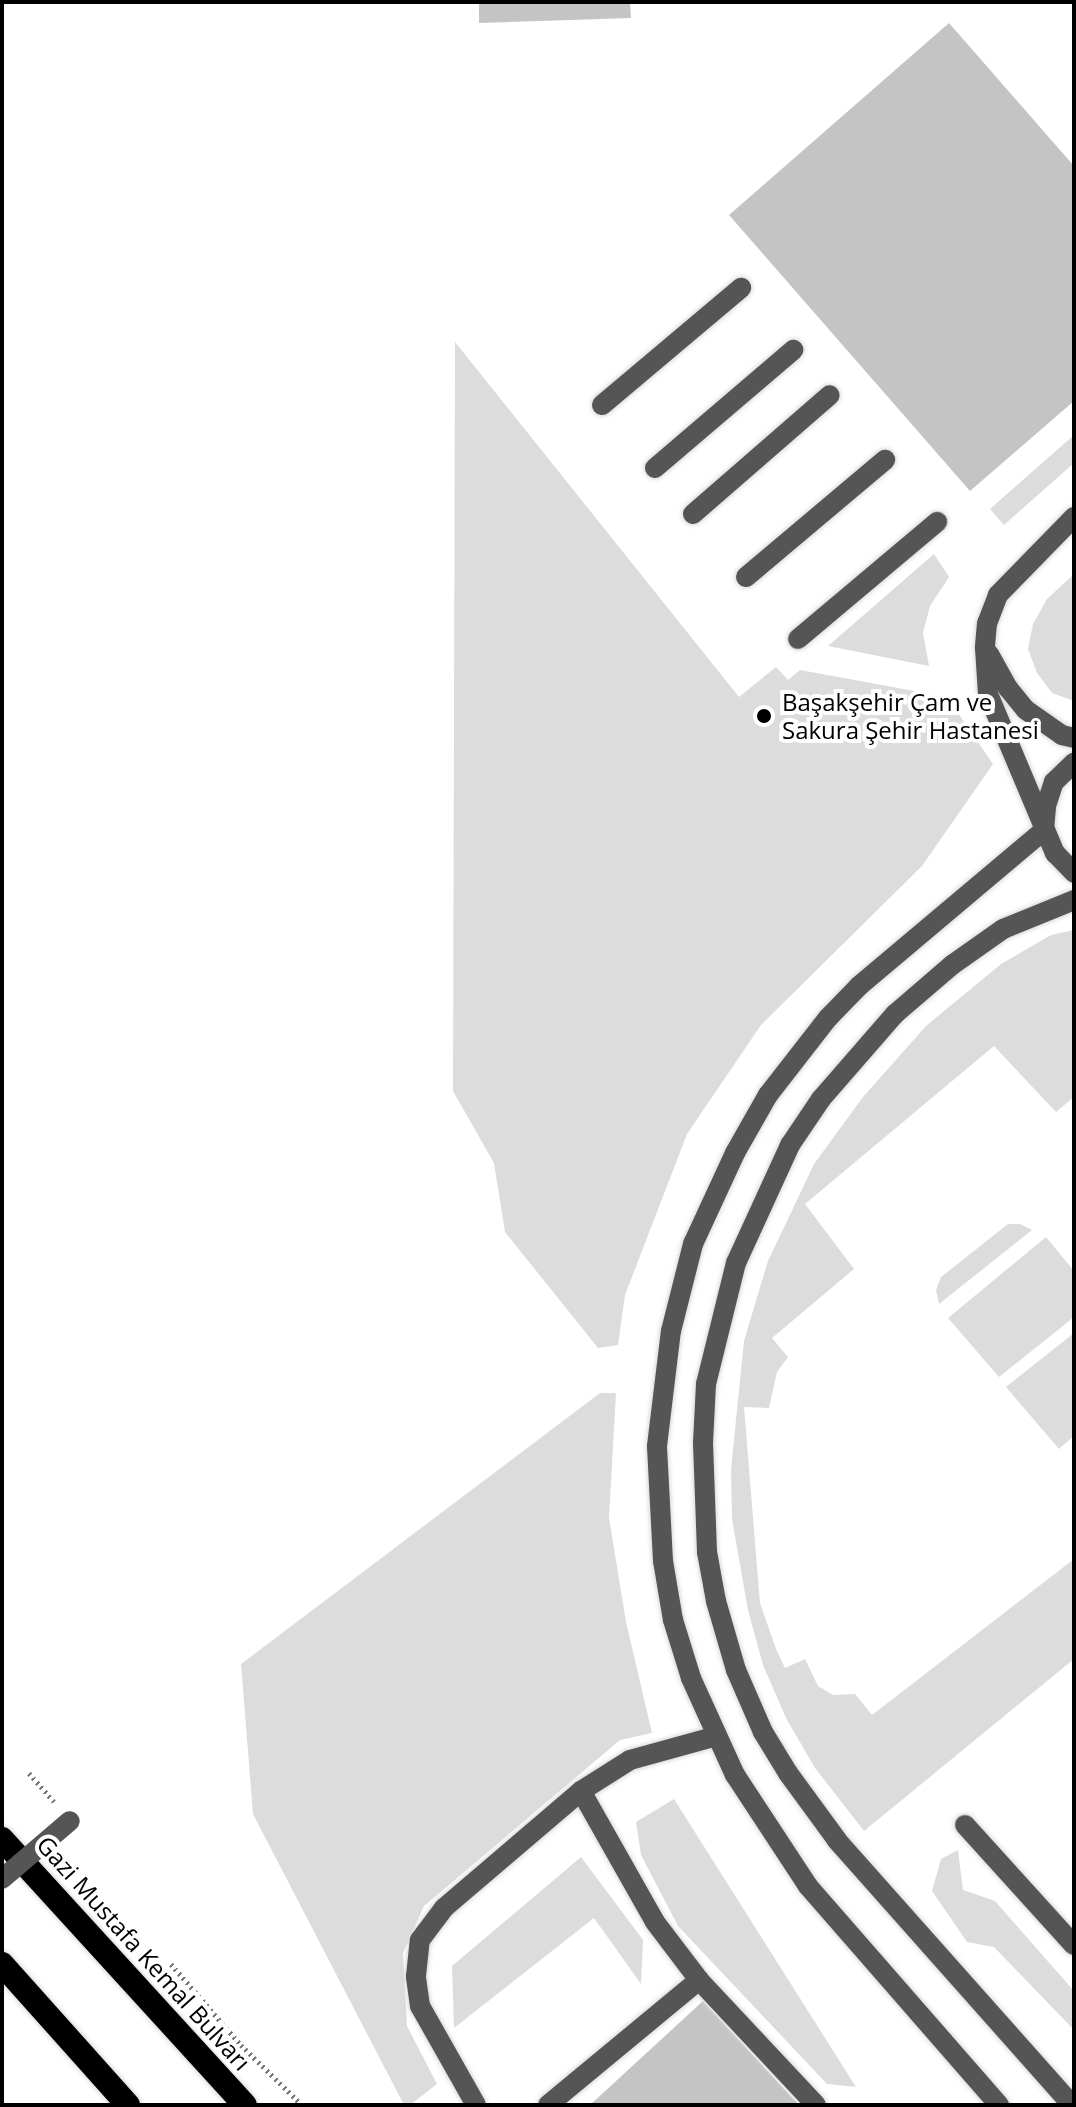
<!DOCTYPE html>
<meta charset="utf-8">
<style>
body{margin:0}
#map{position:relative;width:1076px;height:2107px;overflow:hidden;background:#fff;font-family:"Open Sans",sans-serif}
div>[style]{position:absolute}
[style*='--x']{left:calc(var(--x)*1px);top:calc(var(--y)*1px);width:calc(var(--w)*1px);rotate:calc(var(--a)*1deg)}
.green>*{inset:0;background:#dcdcdc}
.building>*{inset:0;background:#c4c4c4}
.path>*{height:5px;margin-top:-2.5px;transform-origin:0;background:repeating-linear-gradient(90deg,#777 0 2px,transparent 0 6px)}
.roads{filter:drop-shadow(0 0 2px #dbdbdb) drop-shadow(0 0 2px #dbdbdb)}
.minor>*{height:20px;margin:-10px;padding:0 10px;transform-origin:10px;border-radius:10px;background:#555}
.highway>*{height:24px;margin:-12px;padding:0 12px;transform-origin:12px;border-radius:12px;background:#000}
.minor-bridge>*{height:20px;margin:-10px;padding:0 10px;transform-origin:10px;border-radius:10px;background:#555}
.dots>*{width:22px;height:22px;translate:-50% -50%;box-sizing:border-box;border:4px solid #fff;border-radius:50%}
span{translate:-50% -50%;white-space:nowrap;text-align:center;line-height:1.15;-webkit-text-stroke:8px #fff;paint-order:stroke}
.poi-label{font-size:24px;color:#000}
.left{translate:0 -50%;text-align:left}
.street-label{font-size:24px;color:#000}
.frame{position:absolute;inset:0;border:4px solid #000;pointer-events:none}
</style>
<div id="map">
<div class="green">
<div style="clip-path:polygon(455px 342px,739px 697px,776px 667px,788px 680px,800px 670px,947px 697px,993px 764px,922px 866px,761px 1025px,687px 1134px,625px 1295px,618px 1345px,598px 1348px,505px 1232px,494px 1163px,453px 1091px)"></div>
<div style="clip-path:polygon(1074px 435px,1074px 463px,1004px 525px,990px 509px)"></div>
<div style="clip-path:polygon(934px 554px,949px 577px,930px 606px,923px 633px,929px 666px,828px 646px)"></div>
<div style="clip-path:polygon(1074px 574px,1074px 701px,1052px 693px,1037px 673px,1028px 649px,1033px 624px,1047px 599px)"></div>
<div style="clip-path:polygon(1074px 930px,1074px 1097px,1056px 1112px,994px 1046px,805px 1204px,854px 1269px,772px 1338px,788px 1357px,777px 1372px,769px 1408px,744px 1407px,760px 1603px,776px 1649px,785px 1668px,805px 1659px,818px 1686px,833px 1695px,855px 1694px,872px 1715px,1074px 1559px,1074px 1659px,864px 1831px,815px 1768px,786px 1718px,763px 1665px,748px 1610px,732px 1519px,731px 1469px,744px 1341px,768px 1261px,814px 1164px,863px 1097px,926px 1026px,1001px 964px,1051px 935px)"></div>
<div style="clip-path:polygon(1008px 1224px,1020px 1224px,1032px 1230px,939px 1304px,936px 1290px,941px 1277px)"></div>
<div style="clip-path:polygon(1046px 1237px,1074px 1271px,1074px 1317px,999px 1377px,948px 1318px)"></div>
<div style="clip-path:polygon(1074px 1333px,1074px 1436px,1059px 1449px,1006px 1387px)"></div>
<div style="clip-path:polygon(600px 1393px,616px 1393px,609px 1518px,626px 1622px,652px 1733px,620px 1740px,424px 1906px,403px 1953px,407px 2026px,437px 2084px,410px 2105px,404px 2105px,253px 1814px,241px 1664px)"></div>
<div style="clip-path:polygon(674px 1799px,856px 2087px,827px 2084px,678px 1926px,641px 1855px,636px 1822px)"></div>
<div style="clip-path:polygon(958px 1850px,963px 1890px,995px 1901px,1074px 1991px,1074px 2030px,994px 1947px,967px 1942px,932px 1891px,941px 1859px)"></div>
<div style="clip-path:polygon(581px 1857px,643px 1940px,641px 1984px,594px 1918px,454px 2028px,452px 1966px)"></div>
</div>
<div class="building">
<div style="clip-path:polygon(479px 2px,630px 2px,631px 18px,479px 23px)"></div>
<div style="clip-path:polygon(949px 23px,1074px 166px,1074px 401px,970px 491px,729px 215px)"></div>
<div style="clip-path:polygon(703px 2001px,799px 2105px,590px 2105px)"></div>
</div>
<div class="path">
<div style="--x:29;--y:1773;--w:38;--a:49"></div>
<div style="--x:171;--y:1964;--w:107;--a:49.2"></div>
<div style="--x:241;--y:2045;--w:86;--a:44.5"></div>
</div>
<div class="roads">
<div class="minor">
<div style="--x:602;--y:405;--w:182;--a:-40.1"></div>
<div style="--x:655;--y:468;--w:182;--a:-40.5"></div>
<div style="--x:693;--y:514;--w:181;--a:-41"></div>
<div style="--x:1074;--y:517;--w:109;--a:134.3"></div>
<div style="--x:998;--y:595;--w:30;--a:111"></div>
<div style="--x:987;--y:623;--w:25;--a:95"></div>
<div style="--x:985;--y:648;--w:46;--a:86.3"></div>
<div style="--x:988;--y:694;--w:173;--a:67.2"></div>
<div style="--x:1055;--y:853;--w:28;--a:46"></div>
<div style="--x:746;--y:577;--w:182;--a:-40.1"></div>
<div style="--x:798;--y:639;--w:182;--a:-40.1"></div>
<div style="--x:989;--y:654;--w:39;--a:61"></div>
<div style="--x:1008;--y:688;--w:28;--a:51"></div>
<div style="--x:1026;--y:710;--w:44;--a:34.8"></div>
<div style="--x:1062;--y:735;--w:12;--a:14"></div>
<div style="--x:581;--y:1791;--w:150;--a:60.5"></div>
<div style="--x:655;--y:1922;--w:73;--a:52.8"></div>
<div style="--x:699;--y:1980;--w:171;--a:46.9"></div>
<div style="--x:965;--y:1825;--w:162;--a:47.8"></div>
<div style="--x:476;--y:2105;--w:114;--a:-119.5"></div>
<div style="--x:420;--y:2006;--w:30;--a:-98"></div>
<div style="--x:416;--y:1976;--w:36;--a:-84"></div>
<div style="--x:420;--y:1940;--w:40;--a:-53"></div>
<div style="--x:444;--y:1908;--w:180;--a:-40.5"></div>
<div style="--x:581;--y:1791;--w:58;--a:-32.3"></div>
<div style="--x:630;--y:1760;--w:90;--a:-15.4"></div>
<div style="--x:548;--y:2105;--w:196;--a:-39.6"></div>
<div style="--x:999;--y:2105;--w:291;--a:-131.1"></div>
<div style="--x:808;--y:1886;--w:133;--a:-123.3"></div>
<div style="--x:735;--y:1775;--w:107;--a:-114.4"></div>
<div style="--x:691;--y:1678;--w:61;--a:-107.2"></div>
<div style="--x:673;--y:1620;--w:60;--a:-99.6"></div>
<div style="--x:663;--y:1561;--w:115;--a:-93"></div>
<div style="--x:657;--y:1446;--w:116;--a:-83.1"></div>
<div style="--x:671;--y:1331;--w:90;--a:-75.8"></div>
<div style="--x:693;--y:1244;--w:100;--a:-65.2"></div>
<div style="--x:735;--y:1153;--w:67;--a:-60.4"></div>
<div style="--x:768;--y:1095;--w:98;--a:-52.1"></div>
<div style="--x:828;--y:1018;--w:45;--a:-45.9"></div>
<div style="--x:859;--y:986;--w:242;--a:-40.1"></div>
<div style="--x:1044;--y:830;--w:24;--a:-85"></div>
<div style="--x:1046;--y:806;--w:25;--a:-72"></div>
<div style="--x:1054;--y:782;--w:28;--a:-44"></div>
<div style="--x:1072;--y:2105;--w:354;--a:-131.6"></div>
<div style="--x:837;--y:1840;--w:83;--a:-126.2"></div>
<div style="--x:788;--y:1773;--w:48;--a:-121.4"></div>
<div style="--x:763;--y:1732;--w:68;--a:-113.5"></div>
<div style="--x:736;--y:1670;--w:72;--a:-106.2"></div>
<div style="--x:716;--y:1601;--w:50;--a:-100.4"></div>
<div style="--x:707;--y:1552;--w:109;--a:-92.1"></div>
<div style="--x:703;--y:1443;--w:59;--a:-87.1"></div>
<div style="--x:706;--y:1384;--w:125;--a:-76.1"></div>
<div style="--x:736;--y:1263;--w:130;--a:-65.4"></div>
<div style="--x:790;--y:1145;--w:55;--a:-56"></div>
<div style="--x:821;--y:1099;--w:113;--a:-49"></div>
<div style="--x:895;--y:1014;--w:75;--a:-40.7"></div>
<div style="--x:952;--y:965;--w:62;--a:-35.2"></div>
<div style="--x:1003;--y:929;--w:77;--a:-22.2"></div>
</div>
<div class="highway">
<div style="--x:2;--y:1839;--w:360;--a:47.6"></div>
<div style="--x:2;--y:1964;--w:189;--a:48.2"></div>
</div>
</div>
<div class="minor-bridge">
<div style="--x:2;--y:1879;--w:89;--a:-40.5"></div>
</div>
<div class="dots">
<div style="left:764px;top:716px;background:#000"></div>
</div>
<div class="poi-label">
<span class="left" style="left:782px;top:716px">Başakşehir Çam ve<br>Sakura Şehir Hastanesi</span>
</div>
<div class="street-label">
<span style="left:144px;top:1953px;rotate:48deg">Gazi Mustafa Kemal Bulvarı</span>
</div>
<div class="frame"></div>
</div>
